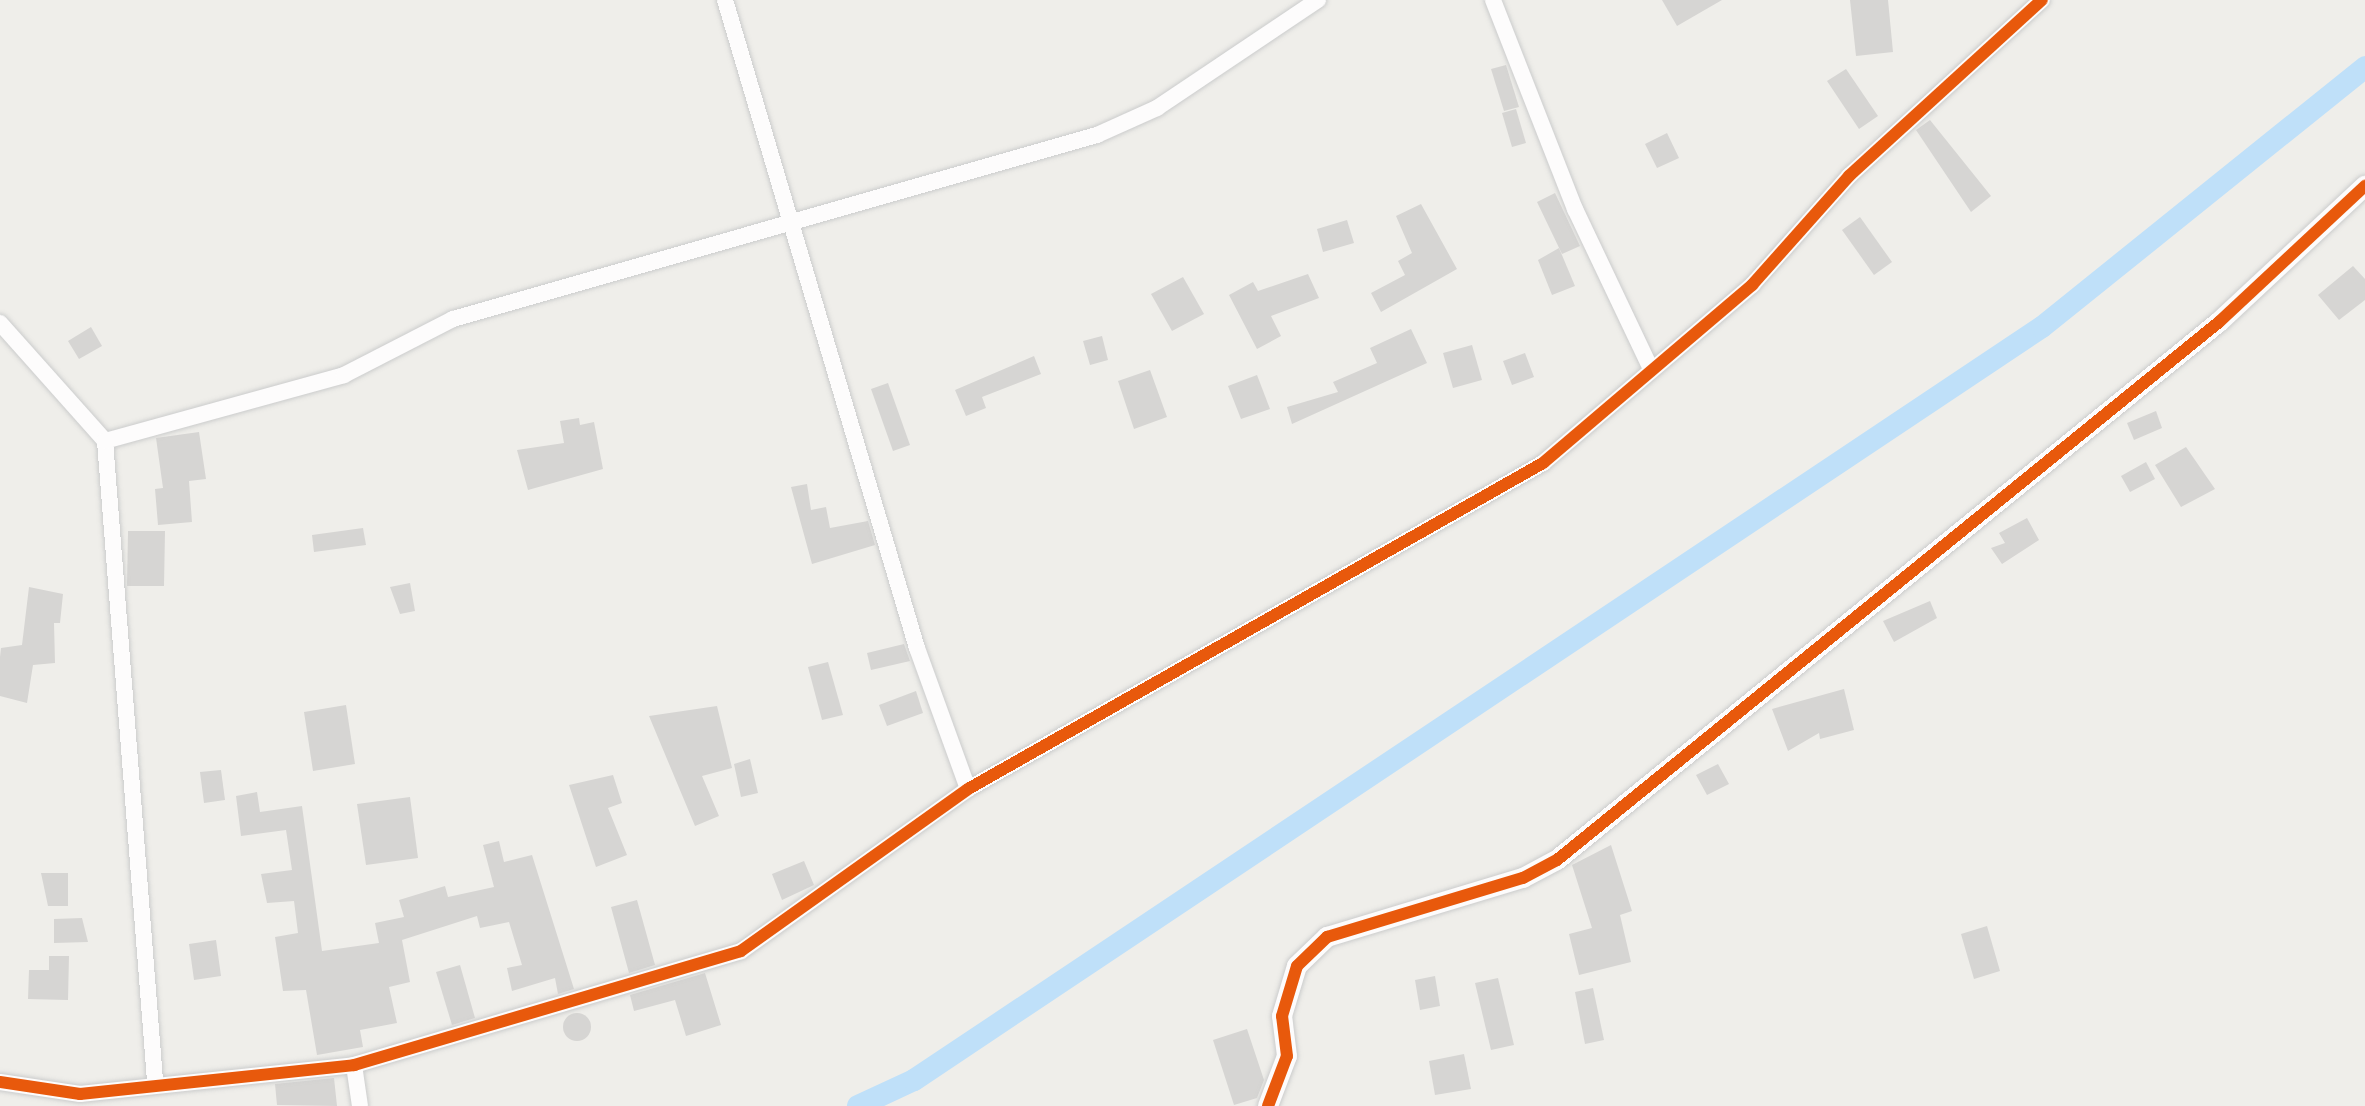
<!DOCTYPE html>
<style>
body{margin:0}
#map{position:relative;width:2365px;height:1106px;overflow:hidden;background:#efeeea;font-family:Cabin,sans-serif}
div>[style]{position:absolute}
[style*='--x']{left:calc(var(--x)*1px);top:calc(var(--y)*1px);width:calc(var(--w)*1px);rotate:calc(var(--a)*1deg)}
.canal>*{height:22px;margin:-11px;padding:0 11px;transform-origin:11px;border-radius:11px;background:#bfe0f9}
.building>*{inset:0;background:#d6d5d3}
.round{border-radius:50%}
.roads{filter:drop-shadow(0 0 2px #cbcccc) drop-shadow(0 0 2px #cbcccc)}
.minor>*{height:16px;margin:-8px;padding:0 8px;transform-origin:8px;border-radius:8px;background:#fdfcfc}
.tertiary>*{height:20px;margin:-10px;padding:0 10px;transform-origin:10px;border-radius:10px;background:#fdfcfc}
.cycleway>*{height:12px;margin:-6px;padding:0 6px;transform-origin:6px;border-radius:6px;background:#e8590c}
span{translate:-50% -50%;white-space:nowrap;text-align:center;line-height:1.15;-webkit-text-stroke:6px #fff;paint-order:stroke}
</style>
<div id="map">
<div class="canal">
<div style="--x:858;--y:1106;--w:62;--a:-24.9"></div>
<div style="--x:914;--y:1080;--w:1356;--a:-33.73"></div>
<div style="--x:2042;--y:327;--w:415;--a:-38.8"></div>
</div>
<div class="building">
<div style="clip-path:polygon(1662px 0,1722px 0,1677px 26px)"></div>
<div style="clip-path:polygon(1850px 0,1888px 0,1893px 52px,1856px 56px)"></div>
<div style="clip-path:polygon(1506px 65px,1519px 107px,1504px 111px,1491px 69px)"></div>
<div style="clip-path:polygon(1846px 69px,1878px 116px,1859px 129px,1827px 81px)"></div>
<div style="clip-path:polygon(1516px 109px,1526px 143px,1512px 147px,1502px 113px)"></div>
<div style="clip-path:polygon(1930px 120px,1991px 196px,1971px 212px,1916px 130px)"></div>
<div style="clip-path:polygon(1667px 133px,1679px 158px,1657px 168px,1645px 144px)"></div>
<div style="clip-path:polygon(1555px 193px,1580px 246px,1562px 254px,1537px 202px)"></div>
<div style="clip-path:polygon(1421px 204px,1457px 269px,1381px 312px,1371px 293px,1405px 275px,1398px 261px,1412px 253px,1396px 216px)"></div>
<div style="clip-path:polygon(1860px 217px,1892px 262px,1874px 275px,1842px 230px)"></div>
<div style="clip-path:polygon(1347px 220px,1354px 243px,1323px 252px,1317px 229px)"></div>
<div style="clip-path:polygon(1559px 248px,1575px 286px,1552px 295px,1538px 260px)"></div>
<div style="clip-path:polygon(2353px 266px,2365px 279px,2365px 300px,2339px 320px,2318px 295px)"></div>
<div style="clip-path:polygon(1308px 274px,1319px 298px,1271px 316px,1281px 336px,1257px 349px,1229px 295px,1253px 282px,1258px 291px)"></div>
<div style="clip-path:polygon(1183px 277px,1204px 314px,1172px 331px,1151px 294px)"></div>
<div style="clip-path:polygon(91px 327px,102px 346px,79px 359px,68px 341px)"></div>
<div style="clip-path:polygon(1411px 329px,1427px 363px,1292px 424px,1287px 407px,1338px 392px,1333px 382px,1377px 363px,1370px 348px)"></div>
<div style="clip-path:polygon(1102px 336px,1108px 360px,1090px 365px,1083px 341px)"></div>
<div style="clip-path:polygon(1472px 345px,1482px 380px,1453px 388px,1443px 353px)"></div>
<div style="clip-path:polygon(1525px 353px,1534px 377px,1512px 385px,1503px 361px)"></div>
<div style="clip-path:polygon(1034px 356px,1041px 374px,982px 397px,986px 408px,966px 416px,955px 390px)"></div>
<div style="clip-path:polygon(1150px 370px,1167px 417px,1134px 429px,1118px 381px)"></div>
<div style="clip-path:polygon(1257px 375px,1270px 409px,1241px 419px,1228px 386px)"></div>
<div style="clip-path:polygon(888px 383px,910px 445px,893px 451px,871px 389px)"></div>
<div style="clip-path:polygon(2156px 411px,2162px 428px,2134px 440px,2127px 423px)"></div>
<div style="clip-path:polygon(579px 418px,580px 425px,594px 422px,603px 469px,528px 490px,517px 450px,564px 443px,560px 421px)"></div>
<div style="clip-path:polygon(199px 432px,206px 479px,189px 481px,192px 522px,158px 525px,155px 489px,163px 488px,156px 438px)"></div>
<div style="clip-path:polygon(2186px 447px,2215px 489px,2181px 507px,2155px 465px)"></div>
<div style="clip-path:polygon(2146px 462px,2155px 479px,2130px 492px,2121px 476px)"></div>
<div style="clip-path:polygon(807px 484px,811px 510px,826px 507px,830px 528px,868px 521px,875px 545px,812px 564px,791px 487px)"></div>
<div style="clip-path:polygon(2027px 518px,2039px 540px,2002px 564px,1991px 548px,2005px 543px,1999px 533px)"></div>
<div style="clip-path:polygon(363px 528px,366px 545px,314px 552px,312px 535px)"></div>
<div style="clip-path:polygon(128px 531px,165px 531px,164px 586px,127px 586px)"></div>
<div style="clip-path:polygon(410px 583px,415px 611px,400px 614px,390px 587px)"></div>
<div style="clip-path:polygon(29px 587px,63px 594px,60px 623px,54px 623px,55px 663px,33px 665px,27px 703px,0 696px,0 657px,1px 648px,22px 645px)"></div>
<div style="clip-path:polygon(1930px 601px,1937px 618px,1894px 642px,1883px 621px)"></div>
<div style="clip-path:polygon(904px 644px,910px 661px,871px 670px,867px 653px)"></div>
<div style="clip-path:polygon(828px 662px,843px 715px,822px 720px,808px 667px)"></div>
<div style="clip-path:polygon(1844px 689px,1854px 730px,1820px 739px,1819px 733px,1788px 751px,1772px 709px)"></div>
<div style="clip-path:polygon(916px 691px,923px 713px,887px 726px,879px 705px)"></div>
<div style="clip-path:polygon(346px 705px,355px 764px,313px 771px,304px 712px)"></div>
<div style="clip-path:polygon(717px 706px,732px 768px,702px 776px,719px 816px,695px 826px,649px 716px)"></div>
<div style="clip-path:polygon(750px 759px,758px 793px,741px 797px,734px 764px)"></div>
<div style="clip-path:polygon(1718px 764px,1729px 784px,1707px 795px,1696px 775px)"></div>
<div style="clip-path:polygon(221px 770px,225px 800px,204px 803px,200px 772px)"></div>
<div style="clip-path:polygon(613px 775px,622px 803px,608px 808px,627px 855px,596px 867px,569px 785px)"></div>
<div style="clip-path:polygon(257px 792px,260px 812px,302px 806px,322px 951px,379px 943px,375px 923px,404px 917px,399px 900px,445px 886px,448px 897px,494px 887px,483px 845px,499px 841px,504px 862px,532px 855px,574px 989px,558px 994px,555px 978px,512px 991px,507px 968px,522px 965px,509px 922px,480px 928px,477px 916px,402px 940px,410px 982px,389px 987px,397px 1023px,360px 1030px,363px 1047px,317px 1055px,306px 990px,283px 991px,275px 937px,298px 933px,294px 901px,267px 903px,261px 874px,292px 870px,286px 830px,241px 836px,236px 796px)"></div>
<div style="clip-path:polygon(410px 797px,418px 858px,366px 865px,357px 804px)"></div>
<div style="clip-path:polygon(1611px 845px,1632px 911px,1620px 915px,1631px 962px,1579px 975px,1569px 934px,1592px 928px,1572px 865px)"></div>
<div style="clip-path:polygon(804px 861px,814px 885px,782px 900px,772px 874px)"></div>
<div style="clip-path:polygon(41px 873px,68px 873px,68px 906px,48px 906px)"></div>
<div style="clip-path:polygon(637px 900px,655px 965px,629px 973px,611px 907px)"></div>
<div style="clip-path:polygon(82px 918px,88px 942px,54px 943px,54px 919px)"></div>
<div style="clip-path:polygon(1987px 926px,2000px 971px,1974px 979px,1961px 934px)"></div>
<div style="clip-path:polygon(216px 940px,221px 976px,194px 980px,189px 944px)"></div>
<div style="clip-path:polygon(49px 956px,69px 956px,68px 1000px,28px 999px,29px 970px,49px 970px)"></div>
<div style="clip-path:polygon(460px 965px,475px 1018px,452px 1025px,436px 972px)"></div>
<div style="clip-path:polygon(705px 973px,721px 1025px,686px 1036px,675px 1000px,634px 1011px,630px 995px)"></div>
<div style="clip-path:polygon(1435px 976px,1440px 1006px,1420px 1010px,1415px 980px)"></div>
<div style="clip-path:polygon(1498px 978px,1514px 1045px,1491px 1050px,1475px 983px)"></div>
<div style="clip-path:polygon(1593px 988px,1604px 1040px,1585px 1044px,1575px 992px)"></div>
<div class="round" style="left:563px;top:1013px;width:28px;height:28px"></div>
<div style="clip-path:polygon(1247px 1029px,1264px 1080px,1257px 1098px,1234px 1105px,1213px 1040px)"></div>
<div style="clip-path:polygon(1464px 1054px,1471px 1089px,1435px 1095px,1429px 1061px)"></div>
<div style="clip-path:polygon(334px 1078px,337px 1106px,277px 1105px,275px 1084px)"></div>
</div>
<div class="roads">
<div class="minor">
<div style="--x:725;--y:0;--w:676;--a:73.5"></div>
<div style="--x:917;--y:648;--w:150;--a:70.1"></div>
<div style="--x:1493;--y:0;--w:225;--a:68.6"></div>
<div style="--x:1575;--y:209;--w:177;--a:64.6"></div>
<div style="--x:0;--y:323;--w:158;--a:48.3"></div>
<div style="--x:105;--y:441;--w:642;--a:85.53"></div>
<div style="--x:105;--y:441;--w:248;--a:-15.4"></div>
<div style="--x:344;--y:375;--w:123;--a:-27.2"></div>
<div style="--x:453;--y:319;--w:670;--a:-15.95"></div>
<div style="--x:1097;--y:135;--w:66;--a:-24.2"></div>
<div style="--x:1157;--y:108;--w:194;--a:-33.9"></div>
<div style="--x:354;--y:1065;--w:41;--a:81.7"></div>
<div style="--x:0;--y:1082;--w:81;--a:8.5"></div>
<div style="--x:80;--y:1094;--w:276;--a:-6"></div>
<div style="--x:354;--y:1065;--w:403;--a:-16.4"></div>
<div style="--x:741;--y:951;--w:279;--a:-35.5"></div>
<div style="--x:968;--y:789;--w:661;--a:-29.55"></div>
<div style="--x:1543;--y:463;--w:275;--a:-40.4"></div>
<div style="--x:1752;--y:285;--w:146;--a:-48.3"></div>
<div style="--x:1849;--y:176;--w:261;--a:-42.4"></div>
</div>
<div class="tertiary">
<div style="--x:1268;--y:1106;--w:53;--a:-69.2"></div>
<div style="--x:1287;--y:1056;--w:40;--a:-97.1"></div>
<div style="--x:1282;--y:1016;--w:52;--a:-73.3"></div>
<div style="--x:1297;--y:966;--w:42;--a:-44"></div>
<div style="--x:1327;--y:937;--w:205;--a:-16.8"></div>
<div style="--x:1523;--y:878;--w:38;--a:-28"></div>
<div style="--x:1557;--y:860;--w:853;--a:-39.1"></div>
<div style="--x:2219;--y:322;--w:200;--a:-43"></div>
</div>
</div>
<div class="cycleway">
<div style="--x:0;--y:1082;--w:81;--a:8.5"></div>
<div style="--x:80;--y:1094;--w:276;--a:-6"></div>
<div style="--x:354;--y:1065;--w:403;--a:-16.4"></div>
<div style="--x:741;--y:951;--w:279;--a:-35.5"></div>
<div style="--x:968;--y:789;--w:661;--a:-29.55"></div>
<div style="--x:1543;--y:463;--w:275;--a:-40.4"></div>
<div style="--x:1752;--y:285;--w:146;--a:-48.3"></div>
<div style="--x:1849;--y:176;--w:261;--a:-42.4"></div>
<div style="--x:1268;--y:1106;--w:53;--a:-69.2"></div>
<div style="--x:1287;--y:1056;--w:40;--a:-97.1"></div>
<div style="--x:1282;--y:1016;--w:52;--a:-73.3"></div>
<div style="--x:1297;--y:966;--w:42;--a:-44"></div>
<div style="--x:1327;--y:937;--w:205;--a:-16.8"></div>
<div style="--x:1523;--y:878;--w:38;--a:-28"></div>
<div style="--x:1557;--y:860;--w:853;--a:-39.1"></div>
<div style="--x:2219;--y:322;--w:200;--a:-43"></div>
</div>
</div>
